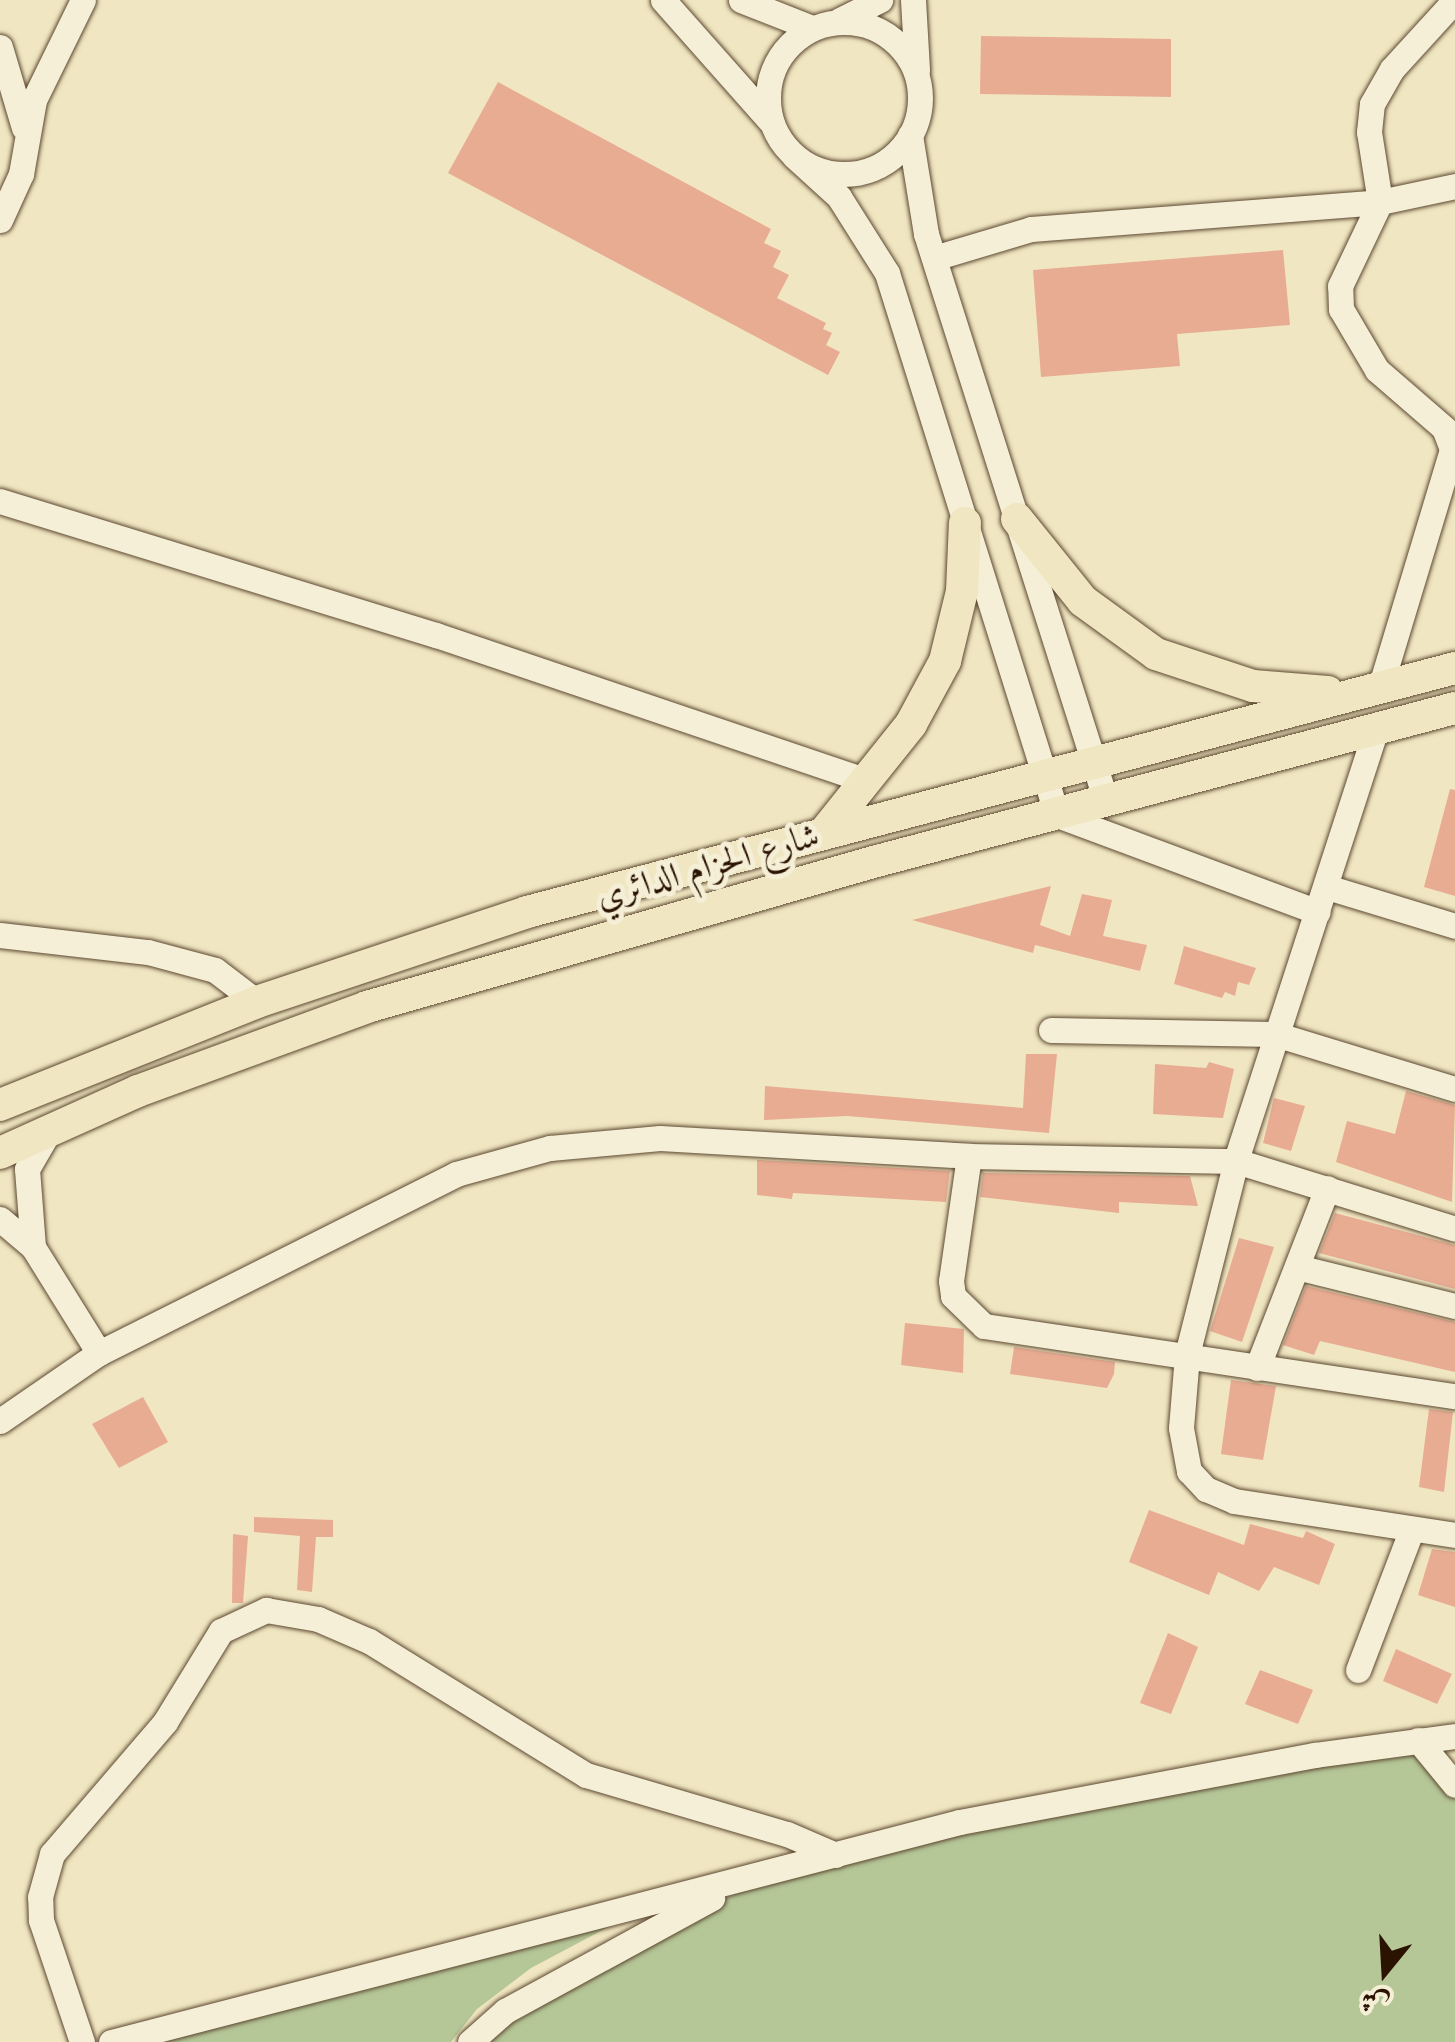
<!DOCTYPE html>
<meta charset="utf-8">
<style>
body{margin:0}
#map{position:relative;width:1455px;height:2042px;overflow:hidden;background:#f0e6c1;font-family:"Old Standard TT",Amiri,serif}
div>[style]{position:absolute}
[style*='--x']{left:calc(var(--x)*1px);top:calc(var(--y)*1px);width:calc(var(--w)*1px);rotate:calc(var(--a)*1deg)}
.green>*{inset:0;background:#b5c697}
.building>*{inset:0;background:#e8ac93}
.roads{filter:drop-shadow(0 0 2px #5c4831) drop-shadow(0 0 2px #5c4831)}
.minor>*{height:25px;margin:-12.5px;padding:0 12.5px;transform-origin:12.5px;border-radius:12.5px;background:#f5efd7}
.minor>.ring{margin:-12.5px;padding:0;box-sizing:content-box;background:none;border:25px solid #f5efd7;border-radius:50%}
.major>*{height:32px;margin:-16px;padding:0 16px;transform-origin:16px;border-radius:16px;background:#f0e6c1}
span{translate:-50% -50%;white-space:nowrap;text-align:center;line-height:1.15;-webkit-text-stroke:10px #f5efd7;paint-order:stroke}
.street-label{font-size:35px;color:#2a1301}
.north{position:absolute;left:1335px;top:1922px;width:100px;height:100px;-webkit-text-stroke:8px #f5efd7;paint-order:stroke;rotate:198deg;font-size:28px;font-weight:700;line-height:40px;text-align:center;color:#2a1301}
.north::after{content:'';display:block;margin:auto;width:35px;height:45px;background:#2a1301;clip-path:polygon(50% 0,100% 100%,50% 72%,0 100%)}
</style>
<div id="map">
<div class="green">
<div style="clip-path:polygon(1396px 1739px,1455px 1780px,1455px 2042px,478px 2042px,555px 1978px,826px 1851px)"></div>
<div style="clip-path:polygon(680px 1889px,531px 1968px,477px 2009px,451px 2042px,96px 2042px)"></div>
</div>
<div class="building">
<div style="clip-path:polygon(981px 36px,1171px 39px,1171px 97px,980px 94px)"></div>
<div style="clip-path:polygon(498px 82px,771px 229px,764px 243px,781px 251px,773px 267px,789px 275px,777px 298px,826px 323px,823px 329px,832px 333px,826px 345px,840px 352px,828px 375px,448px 173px)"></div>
<div style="clip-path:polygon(1283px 250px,1290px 325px,1177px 334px,1180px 366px,1041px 377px,1033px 270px)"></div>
<div style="clip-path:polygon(1450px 789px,1455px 790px,1455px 896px,1424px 887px)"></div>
<div style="clip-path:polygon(1051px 886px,1040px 925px,1070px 936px,1082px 894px,1112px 900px,1103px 936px,1147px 945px,1140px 971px,1035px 945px,1033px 953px,912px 920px)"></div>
<div style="clip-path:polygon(1184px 946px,1256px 968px,1249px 985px,1238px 982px,1235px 996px,1225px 992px,1222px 998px,1174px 984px)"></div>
<div style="clip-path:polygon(1026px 1054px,1057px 1054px,1049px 1133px,847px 1116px,764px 1120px,765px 1086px,1023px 1108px)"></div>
<div style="clip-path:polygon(1209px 1062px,1234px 1069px,1223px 1118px,1153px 1114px,1155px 1064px,1206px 1068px)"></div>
<div style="clip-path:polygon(1406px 1091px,1455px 1105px,1452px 1202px,1336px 1162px,1347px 1121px,1395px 1134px)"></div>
<div style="clip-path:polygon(1274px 1098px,1305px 1106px,1291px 1151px,1263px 1143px)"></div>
<div style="clip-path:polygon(757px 1160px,796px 1162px,950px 1171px,946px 1202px,793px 1193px,792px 1199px,757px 1195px)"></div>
<div style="clip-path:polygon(983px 1173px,1190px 1176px,1198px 1206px,1119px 1202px,1119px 1213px,980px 1197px)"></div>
<div style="clip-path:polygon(1335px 1213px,1455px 1245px,1455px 1289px,1319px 1253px)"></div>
<div style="clip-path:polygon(1239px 1238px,1274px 1247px,1242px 1342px,1210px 1331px)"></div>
<div style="clip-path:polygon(1306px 1286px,1455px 1322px,1455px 1372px,1320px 1341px,1314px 1355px,1283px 1345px)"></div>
<div style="clip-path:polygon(905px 1323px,964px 1329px,963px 1373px,901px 1365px)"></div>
<div style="clip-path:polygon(1014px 1347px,1115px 1362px,1114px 1374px,1107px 1388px,1010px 1374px)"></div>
<div style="clip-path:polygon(1231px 1380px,1276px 1386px,1263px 1460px,1221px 1454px)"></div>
<div style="clip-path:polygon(143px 1397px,168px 1442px,119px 1468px,92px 1424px)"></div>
<div style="clip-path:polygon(1429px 1409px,1453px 1412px,1444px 1492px,1419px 1487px)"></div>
<div style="clip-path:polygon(1149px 1510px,1244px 1545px,1250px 1524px,1303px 1538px,1306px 1531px,1335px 1544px,1319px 1585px,1274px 1567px,1259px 1591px,1218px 1572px,1209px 1595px,1129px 1562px)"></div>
<div style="clip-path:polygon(254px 1517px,333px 1520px,333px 1537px,316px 1537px,312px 1592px,297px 1590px,300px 1536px,254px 1532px)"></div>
<div style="clip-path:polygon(233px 1534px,248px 1536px,243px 1603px,232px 1603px)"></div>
<div style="clip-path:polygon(1432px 1549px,1455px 1552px,1455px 1607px,1418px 1595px)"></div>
<div style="clip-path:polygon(1168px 1633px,1198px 1647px,1171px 1714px,1140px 1703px)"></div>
<div style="clip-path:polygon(1396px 1649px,1452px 1674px,1437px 1704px,1383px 1681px)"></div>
<div style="clip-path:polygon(1260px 1670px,1313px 1690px,1298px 1724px,1245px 1704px)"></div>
</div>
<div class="roads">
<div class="minor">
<div style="--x:663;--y:0;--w:160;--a:48.5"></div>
<div style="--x:741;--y:0;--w:76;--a:21.5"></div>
<div style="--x:913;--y:0;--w:70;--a:86.7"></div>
<div style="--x:840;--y:20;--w:45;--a:-26.6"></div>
<div class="ring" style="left:768px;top:22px;width:127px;height:127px"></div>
<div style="--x:0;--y:47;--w:84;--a:73.5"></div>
<div style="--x:910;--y:135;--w:100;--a:80.8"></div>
<div style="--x:926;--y:234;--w:595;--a:72.39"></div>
<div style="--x:794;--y:156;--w:61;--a:42.3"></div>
<div style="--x:839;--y:197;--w:90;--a:57.7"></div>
<div style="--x:887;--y:273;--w:568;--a:72.59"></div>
<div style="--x:1057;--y:815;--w:278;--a:20.4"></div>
<div style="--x:0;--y:220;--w:51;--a:-65.5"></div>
<div style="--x:21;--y:174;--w:75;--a:-80"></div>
<div style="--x:34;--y:100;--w:111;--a:-63.9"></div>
<div style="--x:934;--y:258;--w:101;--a:-16.6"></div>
<div style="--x:1031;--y:229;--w:350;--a:-4.4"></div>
<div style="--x:1380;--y:202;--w:77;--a:-12"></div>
<div style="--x:0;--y:501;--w:456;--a:17.1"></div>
<div style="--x:436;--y:635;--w:450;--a:18.7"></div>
<div style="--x:1380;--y:688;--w:250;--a:-73.2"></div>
<div style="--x:1452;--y:449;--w:22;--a:-111"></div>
<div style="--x:1444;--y:428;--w:89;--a:-139.1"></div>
<div style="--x:1377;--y:370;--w:71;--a:-120.5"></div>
<div style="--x:1341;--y:309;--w:23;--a:-92"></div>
<div style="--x:1340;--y:286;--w:93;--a:-64.5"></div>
<div style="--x:1380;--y:202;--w:71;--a:-98.9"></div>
<div style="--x:1369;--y:132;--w:28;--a:-84"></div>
<div style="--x:1372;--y:104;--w:40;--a:-60.3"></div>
<div style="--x:1392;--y:69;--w:93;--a:-47.6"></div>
<div style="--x:1376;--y:729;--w:454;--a:108"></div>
<div style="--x:1236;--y:1161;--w:200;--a:104.2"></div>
<div style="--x:1187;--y:1355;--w:73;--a:94.7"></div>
<div style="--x:1181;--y:1428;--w:44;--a:79.5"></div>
<div style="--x:1189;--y:1471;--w:25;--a:47"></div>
<div style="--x:1206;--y:1489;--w:30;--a:23"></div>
<div style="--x:1234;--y:1501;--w:224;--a:8.7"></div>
<div style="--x:1327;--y:887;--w:134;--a:16.9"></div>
<div style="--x:0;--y:935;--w:149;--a:6.6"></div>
<div style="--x:148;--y:952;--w:69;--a:15"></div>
<div style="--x:215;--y:970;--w:53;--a:37.3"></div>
<div style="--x:1051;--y:1030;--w:224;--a:1"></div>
<div style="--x:1275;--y:1034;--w:188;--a:17"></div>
<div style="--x:969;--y:1156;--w:126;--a:98.2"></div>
<div style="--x:951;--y:1281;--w:15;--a:82"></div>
<div style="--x:953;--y:1296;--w:43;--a:44.1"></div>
<div style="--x:984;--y:1326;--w:476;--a:8.5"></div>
<div style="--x:0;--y:1219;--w:43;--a:40.3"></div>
<div style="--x:33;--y:1247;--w:125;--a:58.1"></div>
<div style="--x:33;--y:1247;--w:78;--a:-94.4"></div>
<div style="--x:27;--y:1169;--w:44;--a:-59.9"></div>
<div style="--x:1297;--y:1267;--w:163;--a:13.9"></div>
<div style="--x:1257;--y:1368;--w:193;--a:-68.7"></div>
<div style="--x:0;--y:1421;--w:120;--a:-34.5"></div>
<div style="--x:99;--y:1353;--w:399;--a:-26.6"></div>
<div style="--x:456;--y:1174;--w:98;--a:-15.5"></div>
<div style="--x:550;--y:1148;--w:110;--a:-5.2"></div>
<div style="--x:660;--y:1138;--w:310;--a:3.3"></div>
<div style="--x:969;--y:1156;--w:267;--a:1.1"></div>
<div style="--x:1236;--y:1161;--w:229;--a:17.2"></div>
<div style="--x:1358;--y:1670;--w:149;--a:-69.1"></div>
<div style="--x:1418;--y:1740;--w:58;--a:50.6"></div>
<div style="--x:82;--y:2042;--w:129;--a:-108.6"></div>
<div style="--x:41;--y:1920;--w:23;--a:-92"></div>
<div style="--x:40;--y:1897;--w:45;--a:-74.4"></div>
<div style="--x:52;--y:1854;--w:174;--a:-49.4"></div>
<div style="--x:165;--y:1722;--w:107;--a:-58.4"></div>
<div style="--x:221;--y:1631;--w:50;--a:-25"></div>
<div style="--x:266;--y:1610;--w:53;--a:9.8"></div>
<div style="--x:318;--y:1619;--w:56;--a:23.3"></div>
<div style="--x:369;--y:1641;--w:255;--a:31.7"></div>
<div style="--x:586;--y:1775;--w:209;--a:16.4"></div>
<div style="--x:787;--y:1834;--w:53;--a:23.2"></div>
<div style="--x:111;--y:2042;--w:877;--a:-14.53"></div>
<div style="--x:960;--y:1822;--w:361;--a:-10.7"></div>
<div style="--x:1315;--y:1755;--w:141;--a:-7.7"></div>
<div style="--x:470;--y:2042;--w:47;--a:-41.5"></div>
<div style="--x:505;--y:2011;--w:236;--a:-28.6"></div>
</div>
<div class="major">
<div style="--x:1017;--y:519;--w:105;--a:51.2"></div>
<div style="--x:1083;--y:601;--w:90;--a:36"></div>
<div style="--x:1156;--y:654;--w:102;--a:18.3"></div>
<div style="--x:1253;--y:686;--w:75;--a:4.6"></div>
<div style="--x:823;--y:834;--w:141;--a:-51.3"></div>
<div style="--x:911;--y:724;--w:72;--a:-61.6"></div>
<div style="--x:945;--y:661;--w:72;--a:-76.3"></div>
<div style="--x:962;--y:591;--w:68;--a:-87.5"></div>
<div style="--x:0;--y:1105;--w:277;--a:-21.8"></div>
<div style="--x:257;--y:1002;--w:285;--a:-18.4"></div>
<div style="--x:527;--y:912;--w:960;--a:-14.73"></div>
<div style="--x:0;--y:1153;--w:151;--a:-24.2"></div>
<div style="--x:138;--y:1091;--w:244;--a:-20.1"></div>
<div style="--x:367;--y:1007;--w:530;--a:-15.98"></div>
<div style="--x:877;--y:861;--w:598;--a:-14.83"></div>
</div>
</div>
<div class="street-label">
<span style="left:708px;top:868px;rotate:-16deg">شارع الحزام الدائري</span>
</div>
<div class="north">ش</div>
</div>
